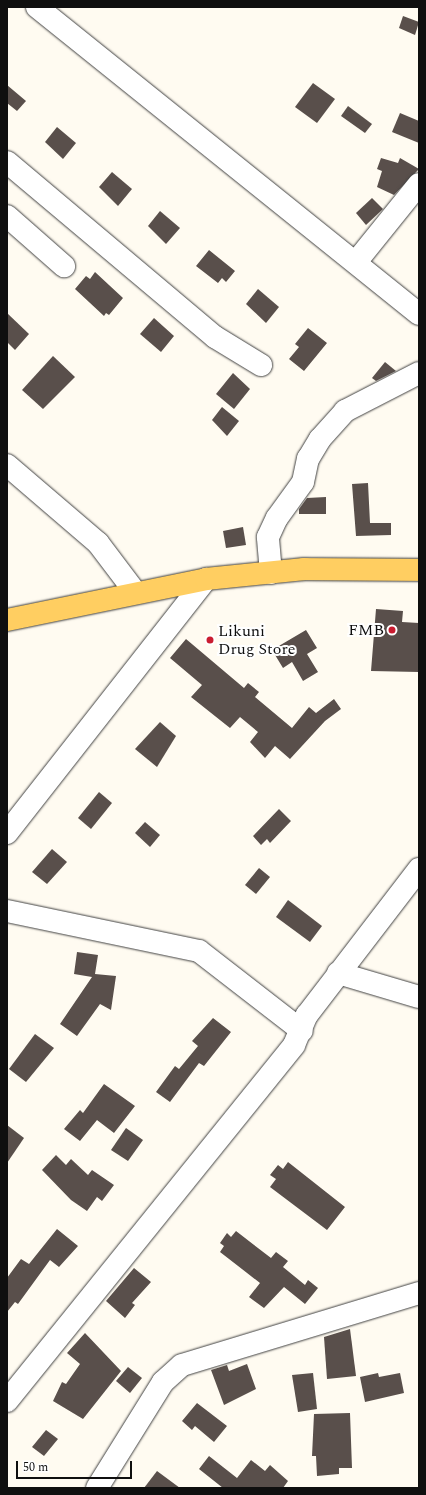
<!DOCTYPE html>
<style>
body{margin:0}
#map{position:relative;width:426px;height:1495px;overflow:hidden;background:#fffbf1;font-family:Spectral,serif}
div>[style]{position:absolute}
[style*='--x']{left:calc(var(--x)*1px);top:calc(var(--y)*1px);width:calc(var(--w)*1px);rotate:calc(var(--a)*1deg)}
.building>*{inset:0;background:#594f4b}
.roads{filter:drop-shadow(0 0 1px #424242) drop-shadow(0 0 1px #424242)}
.minor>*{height:22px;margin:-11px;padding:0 11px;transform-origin:11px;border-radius:11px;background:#fff}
.major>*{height:22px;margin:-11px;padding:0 11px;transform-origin:11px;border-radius:11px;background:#ffce61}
.dots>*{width:11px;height:11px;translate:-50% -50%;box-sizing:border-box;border:2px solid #fff;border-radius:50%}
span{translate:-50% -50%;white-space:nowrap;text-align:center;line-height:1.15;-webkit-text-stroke:4px #fff;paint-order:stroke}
.poi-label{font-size:16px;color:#0f0f0f}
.right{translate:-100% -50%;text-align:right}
.left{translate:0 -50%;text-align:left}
.frame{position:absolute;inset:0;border:8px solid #0f0f0f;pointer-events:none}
.scale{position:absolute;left:16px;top:1461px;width:116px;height:18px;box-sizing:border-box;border:2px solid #0f0f0f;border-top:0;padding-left:5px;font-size:12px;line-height:14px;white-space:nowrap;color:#0f0f0f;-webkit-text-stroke:3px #fff;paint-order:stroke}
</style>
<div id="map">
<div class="building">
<div style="clip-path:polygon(403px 16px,419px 22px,415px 35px,399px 28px)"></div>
<div style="clip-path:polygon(313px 83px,335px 99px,317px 123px,295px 107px)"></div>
<div style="clip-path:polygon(7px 85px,26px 101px,17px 111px,7px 103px)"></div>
<div style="clip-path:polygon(348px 106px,372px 124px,365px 133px,341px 116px)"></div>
<div style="clip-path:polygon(400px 113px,419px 121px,419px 143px,392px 132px)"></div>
<div style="clip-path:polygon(57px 127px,76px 143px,63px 159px,45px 142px)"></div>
<div style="clip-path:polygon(381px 158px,398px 163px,400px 158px,419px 169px,394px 195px,377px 187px,382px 171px,377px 169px)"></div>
<div style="clip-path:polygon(112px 172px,132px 189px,118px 206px,99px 187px)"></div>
<div style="clip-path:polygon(372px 198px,383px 209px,366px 225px,356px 213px)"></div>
<div style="clip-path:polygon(160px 211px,180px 228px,166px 244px,148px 226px)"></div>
<div style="clip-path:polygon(209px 250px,235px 271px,226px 282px,222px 278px,218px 283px,196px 266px)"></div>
<div style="clip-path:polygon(95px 272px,123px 298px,109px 315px,106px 313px,104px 316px,75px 289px,86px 276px,90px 279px)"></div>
<div style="clip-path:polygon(258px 289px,279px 307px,266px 323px,246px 304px)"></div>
<div style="clip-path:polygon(7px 313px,29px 334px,15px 350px,7px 342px)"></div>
<div style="clip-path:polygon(154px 318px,174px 336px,161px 352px,140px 334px)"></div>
<div style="clip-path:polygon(308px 328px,327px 343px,304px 371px,289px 359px,299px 347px,295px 344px)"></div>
<div style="clip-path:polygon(53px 356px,75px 377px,43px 409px,22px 390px)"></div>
<div style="clip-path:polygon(385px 362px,396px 371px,376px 381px,372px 378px)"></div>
<div style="clip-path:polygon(233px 373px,250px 389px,234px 409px,216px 394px)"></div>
<div style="clip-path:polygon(222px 407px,239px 421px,227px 436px,212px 420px)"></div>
<div style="clip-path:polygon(368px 483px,370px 523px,391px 523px,391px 535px,356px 536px,352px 484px)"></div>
<div style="clip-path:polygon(326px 497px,326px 514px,299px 514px,299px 509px,307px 498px)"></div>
<div style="clip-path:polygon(243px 527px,246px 545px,226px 548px,223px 531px)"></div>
<div style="clip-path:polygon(376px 609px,403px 611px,402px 622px,419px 623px,419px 672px,371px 671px)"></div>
<div style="clip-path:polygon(306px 630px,317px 648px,307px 654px,318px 672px,303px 681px,292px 662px,283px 668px,272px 650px)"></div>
<div style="clip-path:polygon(186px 639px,244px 688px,248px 683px,259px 692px,255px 697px,292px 728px,309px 707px,316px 713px,334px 699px,341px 709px,325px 721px,290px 759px,275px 746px,265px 758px,250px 742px,258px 732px,240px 717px,230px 728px,191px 697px,202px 685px,170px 658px)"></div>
<div style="clip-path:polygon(160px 722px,176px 736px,157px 767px,135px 749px)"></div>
<div style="clip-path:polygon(99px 792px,112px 803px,91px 829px,78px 818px)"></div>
<div style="clip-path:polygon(279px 809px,291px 821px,270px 843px,267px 839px,261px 845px,253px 836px)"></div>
<div style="clip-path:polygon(145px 822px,160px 835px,150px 847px,135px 833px)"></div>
<div style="clip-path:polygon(52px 849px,67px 862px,47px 884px,32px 872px)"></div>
<div style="clip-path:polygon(259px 868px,270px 877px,256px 894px,245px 885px)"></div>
<div style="clip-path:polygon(288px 900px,322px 926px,310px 942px,276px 917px)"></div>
<div style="clip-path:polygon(77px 952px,98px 955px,95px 974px,116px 976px,111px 1010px,100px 1004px,77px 1036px,60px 1024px,92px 977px,74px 974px)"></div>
<div style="clip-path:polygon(213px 1018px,231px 1032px,204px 1066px,199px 1063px,170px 1102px,156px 1092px,175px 1066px,179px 1069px,198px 1046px,192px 1041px)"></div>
<div style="clip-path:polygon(35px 1034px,54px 1048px,26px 1082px,9px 1069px)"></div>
<div style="clip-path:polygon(104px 1084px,135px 1106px,114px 1133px,97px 1120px,80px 1141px,64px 1129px,80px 1110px,83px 1113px)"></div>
<div style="clip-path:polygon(7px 1125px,24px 1138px,7px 1163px)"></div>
<div style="clip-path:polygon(126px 1128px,143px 1140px,128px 1161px,111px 1150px)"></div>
<div style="clip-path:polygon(56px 1155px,66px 1165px,71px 1159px,88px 1175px,92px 1170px,114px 1185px,102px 1201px,97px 1197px,87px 1211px,71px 1200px,42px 1170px)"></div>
<div style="clip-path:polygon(288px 1162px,345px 1207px,327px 1230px,270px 1187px,276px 1179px,270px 1175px,278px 1165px,283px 1169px)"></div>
<div style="clip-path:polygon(57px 1229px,78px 1246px,59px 1267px,50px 1260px,18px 1304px,15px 1302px,7px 1312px,7px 1278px,21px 1259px,29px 1264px)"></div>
<div style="clip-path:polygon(236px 1231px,271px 1258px,276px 1252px,288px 1261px,283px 1267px,305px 1285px,308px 1280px,318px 1288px,305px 1304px,284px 1287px,264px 1308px,249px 1297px,260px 1283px,220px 1252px,224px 1246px,220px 1243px,227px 1233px,231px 1237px)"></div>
<div style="clip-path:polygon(134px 1268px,151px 1282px,132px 1303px,135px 1305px,125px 1318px,106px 1301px)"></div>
<div style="clip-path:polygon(350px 1329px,356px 1376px,327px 1379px,324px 1337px)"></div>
<div style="clip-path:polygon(85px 1333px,121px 1371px,83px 1419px,53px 1401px,62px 1382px,66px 1384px,80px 1364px,67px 1353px)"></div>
<div style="clip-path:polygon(247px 1364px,256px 1389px,224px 1405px,211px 1370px,227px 1365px,229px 1371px)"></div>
<div style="clip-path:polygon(128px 1367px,142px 1378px,130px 1393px,116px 1381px)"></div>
<div style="clip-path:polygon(313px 1373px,317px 1409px,298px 1412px,292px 1375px)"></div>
<div style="clip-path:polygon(378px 1373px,379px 1377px,400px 1373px,404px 1393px,365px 1402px,360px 1377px)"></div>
<div style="clip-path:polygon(197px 1403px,227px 1426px,214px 1442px,195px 1426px,192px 1430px,182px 1421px)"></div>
<div style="clip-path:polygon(350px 1413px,352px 1468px,339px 1468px,339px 1474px,317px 1476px,316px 1456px,312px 1456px,314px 1414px)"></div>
<div style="clip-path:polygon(46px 1430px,58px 1439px,44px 1456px,32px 1447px)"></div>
<div style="clip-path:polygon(209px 1456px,237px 1478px,251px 1460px,265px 1471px,270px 1465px,288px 1481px,283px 1488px,223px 1488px,199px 1469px)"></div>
<div style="clip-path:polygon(157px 1471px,180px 1488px,144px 1488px)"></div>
</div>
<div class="roads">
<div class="minor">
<div style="--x:37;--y:7;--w:490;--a:38.8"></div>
<div style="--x:7;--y:162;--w:272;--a:40.1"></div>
<div style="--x:215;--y:337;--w:54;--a:31.3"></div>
<div style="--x:7;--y:216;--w:76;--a:41.3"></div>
<div style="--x:356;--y:262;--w:100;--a:-51.1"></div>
<div style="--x:7;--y:465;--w:120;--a:40.6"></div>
<div style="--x:98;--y:543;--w:61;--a:52.9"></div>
<div style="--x:271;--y:573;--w:36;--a:-95"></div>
<div style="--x:268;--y:537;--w:21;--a:-65"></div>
<div style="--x:277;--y:518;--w:44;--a:-54.2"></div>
<div style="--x:303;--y:482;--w:24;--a:-78"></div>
<div style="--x:308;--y:459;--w:23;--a:-59"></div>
<div style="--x:320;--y:439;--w:38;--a:-48"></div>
<div style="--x:345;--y:411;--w:83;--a:-27.2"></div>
<div style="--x:7;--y:833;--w:323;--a:-51.9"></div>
<div style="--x:7;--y:911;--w:196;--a:11.8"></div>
<div style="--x:199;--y:951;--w:130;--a:37.8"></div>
<div style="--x:338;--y:973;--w:84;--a:16.5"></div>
<div style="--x:7;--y:1401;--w:457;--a:-51.1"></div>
<div style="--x:294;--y:1045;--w:33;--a:-67"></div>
<div style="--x:307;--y:1015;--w:184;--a:-52.5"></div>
<div style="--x:97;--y:1488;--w:125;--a:-58.1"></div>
<div style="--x:163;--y:1382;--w:25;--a:-42"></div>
<div style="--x:182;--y:1365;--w:248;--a:-16.9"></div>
</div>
<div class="major">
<div style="--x:7;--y:620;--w:203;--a:-11.6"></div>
<div style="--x:206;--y:579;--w:99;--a:-5.8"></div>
<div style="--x:304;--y:569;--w:115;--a:0.5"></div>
</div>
</div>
<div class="dots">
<div style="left:392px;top:630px;background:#ca1c30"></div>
<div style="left:210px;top:640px;background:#ca1c30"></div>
</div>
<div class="poi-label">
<span class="right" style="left:384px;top:630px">FMB</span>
<span class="left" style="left:218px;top:640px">Likuni<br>Drug Store</span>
</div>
<div class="frame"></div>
<div class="scale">50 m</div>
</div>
